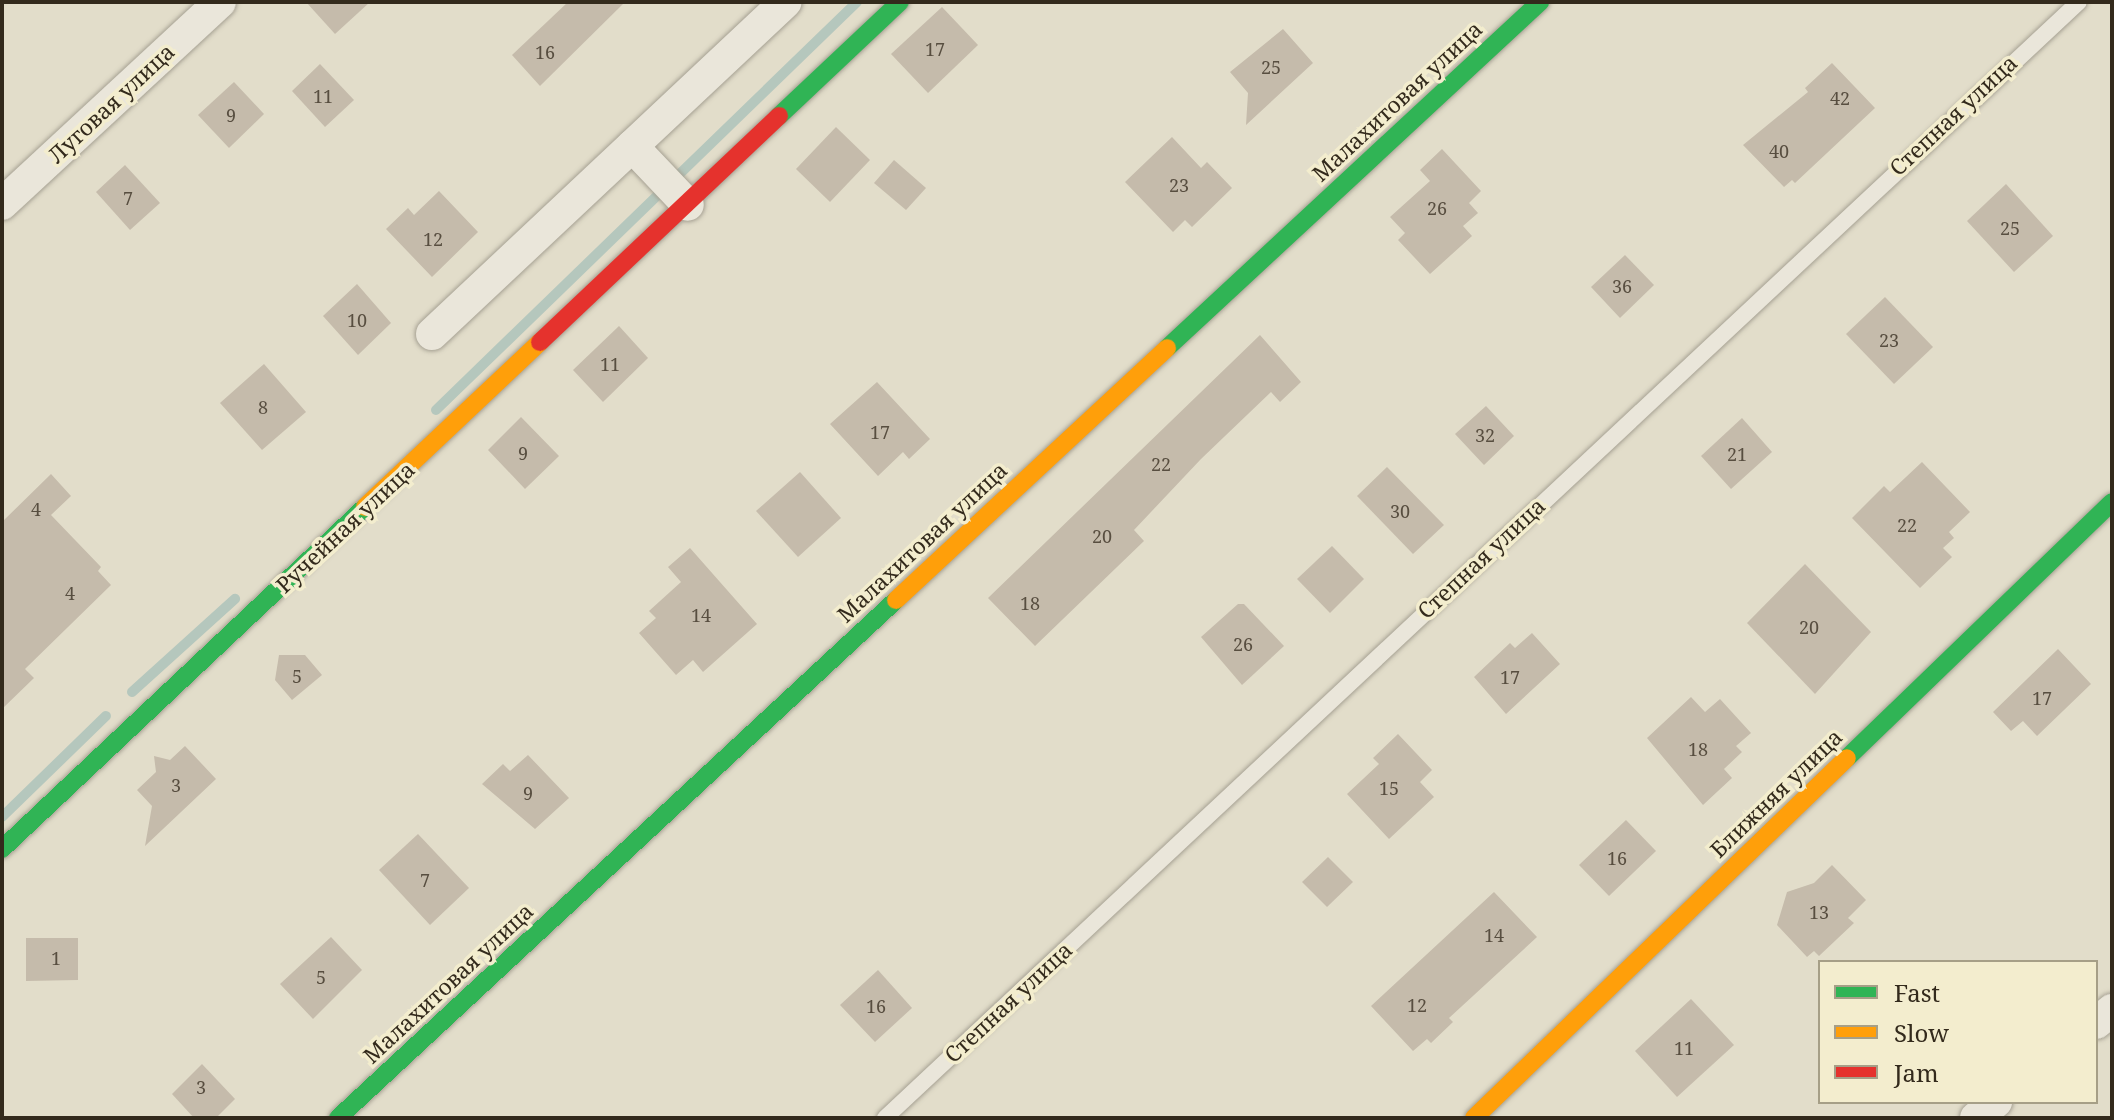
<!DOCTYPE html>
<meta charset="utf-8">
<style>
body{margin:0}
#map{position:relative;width:2114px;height:1120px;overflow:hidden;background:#e2ddca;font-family:"Noto Serif",serif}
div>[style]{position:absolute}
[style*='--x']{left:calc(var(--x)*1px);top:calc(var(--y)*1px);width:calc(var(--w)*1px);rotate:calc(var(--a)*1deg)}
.stream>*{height:10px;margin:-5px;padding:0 5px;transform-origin:5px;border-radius:5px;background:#b5c7bd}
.building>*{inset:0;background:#c5bbab}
.roads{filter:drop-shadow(0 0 2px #a6a193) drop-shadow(0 0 2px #a6a193)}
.lane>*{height:16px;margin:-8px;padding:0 8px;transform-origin:8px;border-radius:8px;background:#eae6da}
.street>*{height:32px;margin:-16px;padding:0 16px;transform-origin:16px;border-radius:16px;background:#eae6da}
.fast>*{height:18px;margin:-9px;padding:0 9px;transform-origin:9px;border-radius:9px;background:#30b455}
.slow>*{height:18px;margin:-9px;padding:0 9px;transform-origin:9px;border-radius:9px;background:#ff9f0a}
.jam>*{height:18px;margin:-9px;padding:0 9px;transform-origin:9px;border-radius:9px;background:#e5322d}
span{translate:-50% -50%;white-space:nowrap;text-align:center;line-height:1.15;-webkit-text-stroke:7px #f3edce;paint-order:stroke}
.number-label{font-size:18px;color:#584e40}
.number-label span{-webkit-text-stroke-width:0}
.street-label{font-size:22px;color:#332a1c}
.frame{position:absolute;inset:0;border:4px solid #332a1c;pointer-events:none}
.legend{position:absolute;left:1818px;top:960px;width:280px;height:144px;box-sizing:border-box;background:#f3edce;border:2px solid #a69f87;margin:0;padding:10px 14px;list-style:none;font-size:24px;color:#332a1c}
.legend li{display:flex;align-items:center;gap:16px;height:40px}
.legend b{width:40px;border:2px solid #a69f87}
</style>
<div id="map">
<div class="stream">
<div style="--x:436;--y:410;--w:586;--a:-44.1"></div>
<div style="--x:132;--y:692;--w:139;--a:-42.1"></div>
<div style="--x:2;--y:817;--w:145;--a:-44.2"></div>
</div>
<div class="building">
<div style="clip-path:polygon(306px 2px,370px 2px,335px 34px)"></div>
<div style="clip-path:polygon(568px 2px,625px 2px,540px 86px,512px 55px)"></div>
<div style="clip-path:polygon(942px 7px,978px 45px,928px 93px,891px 54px)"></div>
<div style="clip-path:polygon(1283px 29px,1313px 63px,1246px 125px,1248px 93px,1230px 72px)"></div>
<div style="clip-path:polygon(1832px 63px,1875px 108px,1795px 183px,1792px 180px,1784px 187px,1743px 145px,1808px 92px,1805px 88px)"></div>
<div style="clip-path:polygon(320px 64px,354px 100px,325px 127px,292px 91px)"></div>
<div style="clip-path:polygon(234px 82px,264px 114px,229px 148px,198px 115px)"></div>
<div style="clip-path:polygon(836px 127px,870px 160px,830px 202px,796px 169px)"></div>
<div style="clip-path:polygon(1172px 137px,1201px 168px,1207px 162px,1232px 188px,1192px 227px,1185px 220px,1173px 232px,1125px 182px)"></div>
<div style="clip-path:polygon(1442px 149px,1481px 191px,1469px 203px,1478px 213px,1463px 226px,1472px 236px,1430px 274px,1398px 240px,1405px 233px,1390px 217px,1430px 181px,1420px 170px)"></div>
<div style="clip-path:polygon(894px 160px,926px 188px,906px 210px,874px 183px)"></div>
<div style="clip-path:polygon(125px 165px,160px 203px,130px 230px,96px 192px)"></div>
<div style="clip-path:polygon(2006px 184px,2053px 236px,2014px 272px,1967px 221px)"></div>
<div style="clip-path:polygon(439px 191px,478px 232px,432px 277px,386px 229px,408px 208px,414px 215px)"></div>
<div style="clip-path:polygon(1625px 255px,1654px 285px,1620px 318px,1591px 287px)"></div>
<div style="clip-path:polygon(357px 284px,391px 323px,358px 355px,323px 316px)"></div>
<div style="clip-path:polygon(1885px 297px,1933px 347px,1894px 384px,1846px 334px)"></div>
<div style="clip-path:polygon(619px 326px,648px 358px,603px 402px,573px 370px)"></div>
<div style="clip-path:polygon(1260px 335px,1301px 382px,1280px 402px,1271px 392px,1201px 459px,1134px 530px,1144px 541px,1035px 646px,988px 598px)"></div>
<div style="clip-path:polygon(264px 364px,306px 412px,262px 450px,220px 403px)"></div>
<div style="clip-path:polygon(877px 382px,930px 439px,909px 459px,903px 452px,878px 476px,830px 424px)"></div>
<div style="clip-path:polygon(1486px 406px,1514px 436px,1484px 465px,1455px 434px)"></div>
<div style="clip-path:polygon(521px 417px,559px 456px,525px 489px,488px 450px)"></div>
<div style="clip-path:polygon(1742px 418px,1772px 452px,1731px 489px,1701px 456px)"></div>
<div style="clip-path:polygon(1922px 462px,1970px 512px,1949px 532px,1954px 538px,1943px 548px,1952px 557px,1920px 588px,1852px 518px,1884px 486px,1890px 492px)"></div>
<div style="clip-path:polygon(1387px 467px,1444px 525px,1413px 554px,1357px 496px)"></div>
<div style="clip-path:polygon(800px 472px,841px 518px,798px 557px,756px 511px)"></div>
<div style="clip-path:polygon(51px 474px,71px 496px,51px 515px,101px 567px,98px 571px,111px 585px,25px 669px,34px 678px,2px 709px,2px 522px)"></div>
<div style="clip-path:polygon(1332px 546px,1364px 579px,1330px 613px,1297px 579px)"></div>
<div style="clip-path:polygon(690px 548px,757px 624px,703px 672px,693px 660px,676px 675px,639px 633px,656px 618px,649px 611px,681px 582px,668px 567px)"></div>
<div style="clip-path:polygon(1805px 564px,1871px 632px,1815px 694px,1747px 623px)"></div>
<div style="clip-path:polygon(1238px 604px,1244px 604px,1284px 646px,1242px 685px,1201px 637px)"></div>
<div style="clip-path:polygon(1532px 633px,1560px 664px,1506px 714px,1474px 677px,1510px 643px,1515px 648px)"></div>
<div style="clip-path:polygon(2058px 649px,2091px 684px,2037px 736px,2023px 721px,2011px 731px,1993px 712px)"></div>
<div style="clip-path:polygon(279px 655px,305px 655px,322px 675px,292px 700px,275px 680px)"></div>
<div style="clip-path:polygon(1691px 697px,1705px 712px,1720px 699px,1751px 733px,1736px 746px,1742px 752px,1724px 769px,1732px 778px,1703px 805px,1647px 738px)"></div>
<div style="clip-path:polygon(1398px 734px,1432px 770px,1420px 782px,1434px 797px,1389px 839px,1347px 794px,1379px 764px,1373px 758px)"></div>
<div style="clip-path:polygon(185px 746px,216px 779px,145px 846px,152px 806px,137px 790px,156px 772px,154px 756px,170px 760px)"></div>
<div style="clip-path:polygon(528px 755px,569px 798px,535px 829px,482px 784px,503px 764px,510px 771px)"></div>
<div style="clip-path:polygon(1626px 820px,1656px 851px,1609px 896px,1579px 865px)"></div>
<div style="clip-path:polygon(418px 834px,469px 888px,430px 925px,379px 870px)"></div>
<div style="clip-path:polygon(1328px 857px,1353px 882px,1327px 907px,1302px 882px)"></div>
<div style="clip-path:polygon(1832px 865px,1866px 900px,1848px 918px,1854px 923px,1819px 956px,1814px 951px,1807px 957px,1777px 925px,1787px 892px,1814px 883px)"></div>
<div style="clip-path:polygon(1494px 892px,1537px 937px,1449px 1018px,1453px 1022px,1431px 1043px,1427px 1039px,1413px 1051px,1371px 1006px)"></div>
<div style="clip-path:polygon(331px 937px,362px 970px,313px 1019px,280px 984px)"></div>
<div style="clip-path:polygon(26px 938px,78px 938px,78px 980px,26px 981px)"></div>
<div style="clip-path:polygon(878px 970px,912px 1008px,875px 1042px,840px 1005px)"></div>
<div style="clip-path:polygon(1691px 999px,1734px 1045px,1677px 1097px,1635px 1051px)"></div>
<div style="clip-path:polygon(202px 1064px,235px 1099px,216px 1118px,194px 1118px,172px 1094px)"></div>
</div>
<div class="roads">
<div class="lane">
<div style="--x:885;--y:1118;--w:1634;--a:-43.07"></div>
</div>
<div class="street">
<div style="--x:632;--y:146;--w:81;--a:46.5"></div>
<div style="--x:2;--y:204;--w:297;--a:-42.8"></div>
<div style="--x:432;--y:334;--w:485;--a:-43.2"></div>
<div style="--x:2096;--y:1023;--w:21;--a:-39"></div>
<div style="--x:1976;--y:1118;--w:26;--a:-39"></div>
</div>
<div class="fast">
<div style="--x:779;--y:116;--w:166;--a:-43.3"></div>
<div style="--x:1167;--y:348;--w:509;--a:-42.85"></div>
<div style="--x:1847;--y:758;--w:368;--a:-44"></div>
<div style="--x:2;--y:849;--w:499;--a:-43.3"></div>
<div style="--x:338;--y:1118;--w:761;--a:-42.87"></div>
</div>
<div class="slow">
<div style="--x:365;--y:507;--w:241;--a:-43.3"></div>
<div style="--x:896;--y:600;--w:370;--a:-42.9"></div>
<div style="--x:1474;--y:1118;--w:518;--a:-43.98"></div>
</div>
<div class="jam">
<div style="--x:540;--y:342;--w:329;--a:-43.4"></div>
</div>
</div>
<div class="number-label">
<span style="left:935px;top:49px">17</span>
<span style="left:545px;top:52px">16</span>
<span style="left:1271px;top:67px">25</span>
<span style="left:323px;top:96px">11</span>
<span style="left:1840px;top:98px">42</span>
<span style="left:231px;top:115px">9</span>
<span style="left:1779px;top:151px">40</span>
<span style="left:1179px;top:185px">23</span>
<span style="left:128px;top:198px">7</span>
<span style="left:1437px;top:208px">26</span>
<span style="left:2010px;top:228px">25</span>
<span style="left:433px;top:239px">12</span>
<span style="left:1622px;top:286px">36</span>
<span style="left:357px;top:320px">10</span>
<span style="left:1889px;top:340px">23</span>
<span style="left:610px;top:364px">11</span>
<span style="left:263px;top:407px">8</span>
<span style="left:880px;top:432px">17</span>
<span style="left:1485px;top:435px">32</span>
<span style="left:523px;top:453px">9</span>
<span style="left:1737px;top:454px">21</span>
<span style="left:1161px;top:464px">22</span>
<span style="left:36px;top:509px">4</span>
<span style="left:1400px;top:511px">30</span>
<span style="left:1907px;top:525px">22</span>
<span style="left:1102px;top:536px">20</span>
<span style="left:70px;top:593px">4</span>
<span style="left:1030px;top:603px">18</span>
<span style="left:701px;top:615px">14</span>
<span style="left:1809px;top:627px">20</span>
<span style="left:1243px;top:644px">26</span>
<span style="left:297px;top:676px">5</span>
<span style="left:1510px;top:677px">17</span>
<span style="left:2042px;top:698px">17</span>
<span style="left:1698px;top:749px">18</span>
<span style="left:176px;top:785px">3</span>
<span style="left:1389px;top:788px">15</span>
<span style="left:528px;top:793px">9</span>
<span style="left:1617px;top:858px">16</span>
<span style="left:425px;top:880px">7</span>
<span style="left:1819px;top:912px">13</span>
<span style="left:1494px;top:935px">14</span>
<span style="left:56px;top:958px">1</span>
<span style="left:321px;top:977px">5</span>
<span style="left:1417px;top:1005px">12</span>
<span style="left:876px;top:1006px">16</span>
<span style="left:1684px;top:1048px">11</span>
<span style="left:201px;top:1087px">3</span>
</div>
<div class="street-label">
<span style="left:1397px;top:101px;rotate:-43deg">Малахитовая улица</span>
<span style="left:111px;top:103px;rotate:-43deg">Луговая улица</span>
<span style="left:1953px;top:115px;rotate:-43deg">Степная улица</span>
<span style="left:345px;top:527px;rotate:-43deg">Ручейная улица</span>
<span style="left:922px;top:542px;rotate:-43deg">Малахитовая улица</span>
<span style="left:1481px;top:558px;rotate:-43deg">Степная улица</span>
<span style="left:1776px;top:793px;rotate:-44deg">Ближняя улица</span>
<span style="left:448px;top:983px;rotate:-43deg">Малахитовая улица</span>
<span style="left:1008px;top:1002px;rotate:-43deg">Степная улица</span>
</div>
<div class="frame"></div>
<ul class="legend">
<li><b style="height:10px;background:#30b455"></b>Fast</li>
<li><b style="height:10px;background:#ff9f0a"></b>Slow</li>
<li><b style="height:10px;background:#e5322d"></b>Jam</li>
</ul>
</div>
